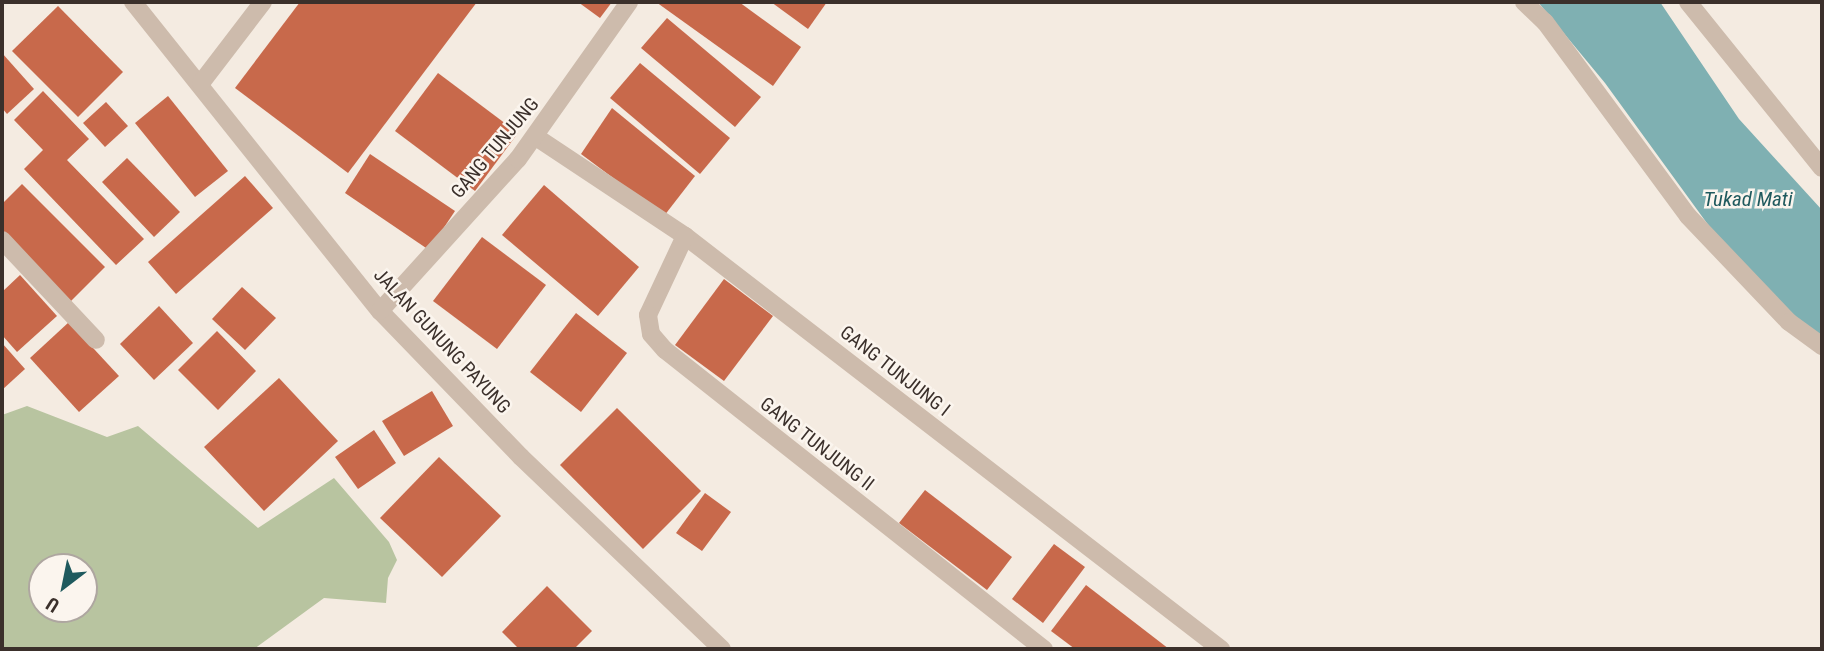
<!DOCTYPE html>
<style>
body{margin:0}
#map{position:relative;width:1824px;height:651px;overflow:hidden;background:#f4ebe1;font-family:"Roboto Condensed",sans-serif}
div>[style]{position:absolute}
[style*='--x']{left:calc(var(--x)*1px);top:calc(var(--y)*1px);width:calc(var(--w)*1px);rotate:calc(var(--a)*1deg)}
.green>*{inset:0;background:#b8c4a0}
.water>*{inset:0;background:#7fb0b2}
.building>*{inset:0;background:#c8694b}
.street>*{height:18px;margin:-9px;padding:0 9px;transform-origin:9px;border-radius:9px;background:#cdbbac}
span{translate:-50% -50%;white-space:nowrap;text-align:center;line-height:1.15;-webkit-text-stroke:5px #fbf5ee;paint-order:stroke}
.street-label{font-size:19px;color:#3b302b}
.water-label{font-size:21px;color:#1f5a5e;font-style:italic}
.frame{position:absolute;inset:0;border:4px solid #3b302b;pointer-events:none}
.north{position:absolute;left:28px;top:553px;width:70px;height:70px;box-sizing:border-box;background:#fbf5ee;border:2px solid #aea6a0;border-radius:50%;rotate:212deg;font-size:19px;font-weight:700;line-height:28px;text-align:center;color:#3b302b}
.north::after{content:'';display:block;margin:auto;width:24px;height:32px;background:#1f5a5e;clip-path:polygon(50% 0,100% 100%,50% 72%,0 100%)}
</style>
<div id="map">
<div class="green">
<div style="clip-path:polygon(evenodd,27px 406px,107px 437px,138px 426px,258px 528px,334px 478px,389px 542px,397px 560px,388px 578px,386px 603px,324px 598px,254px 649px,2px 649px,2px 415px,27px 406px,42px 567px,84px 567px,84px 609px,42px 609px,42px 567px)"></div>
</div>
<div class="water">
<div style="clip-path:polygon(1538px 2px,1660px 2px,1739px 119px,1822px 210px,1822px 339px,1794px 319px,1709px 226px,1605px 83px)"></div>
</div>
<div class="building">
<div style="clip-path:polygon(300px 2px,477px 2px,348px 173px,235px 88px)"></div>
<div style="clip-path:polygon(578px 2px,612px 2px,600px 18px)"></div>
<div style="clip-path:polygon(656px 2px,739px 2px,801px 47px,773px 86px)"></div>
<div style="clip-path:polygon(771px 2px,827px 2px,808px 29px)"></div>
<div style="clip-path:polygon(58px 6px,123px 72px,78px 117px,12px 51px)"></div>
<div style="clip-path:polygon(667px 18px,761px 97px,735px 127px,641px 48px)"></div>
<div style="clip-path:polygon(2px 53px,34px 89px,7px 114px,2px 108px)"></div>
<div style="clip-path:polygon(640px 63px,730px 138px,700px 174px,610px 98px)"></div>
<div style="clip-path:polygon(438px 73px,518px 133px,475px 191px,395px 131px)"></div>
<div style="clip-path:polygon(43px 91px,89px 139px,67px 160px,144px 239px,116px 265px,24px 169px,43px 150px,14px 120px)"></div>
<div style="clip-path:polygon(168px 96px,228px 171px,195px 197px,135px 123px)"></div>
<div style="clip-path:polygon(106px 102px,128px 126px,105px 147px,83px 123px)"></div>
<div style="clip-path:polygon(612px 108px,695px 176px,664px 216px,581px 154px)"></div>
<div style="clip-path:polygon(370px 154px,455px 211px,429px 250px,345px 193px)"></div>
<div style="clip-path:polygon(127px 158px,180px 212px,154px 237px,102px 182px)"></div>
<div style="clip-path:polygon(245px 176px,273px 208px,176px 294px,148px 262px)"></div>
<div style="clip-path:polygon(22px 184px,105px 267px,71px 301px,2px 231px,2px 204px)"></div>
<div style="clip-path:polygon(544px 185px,639px 267px,598px 316px,502px 235px)"></div>
<div style="clip-path:polygon(482px 237px,546px 285px,497px 349px,433px 301px)"></div>
<div style="clip-path:polygon(20px 275px,57px 316px,17px 352px,2px 335px,2px 292px)"></div>
<div style="clip-path:polygon(724px 279px,773px 316px,724px 381px,675px 345px)"></div>
<div style="clip-path:polygon(242px 287px,276px 318px,245px 350px,212px 319px)"></div>
<div style="clip-path:polygon(159px 306px,193px 343px,154px 380px,120px 344px)"></div>
<div style="clip-path:polygon(576px 313px,627px 353px,581px 412px,530px 372px)"></div>
<div style="clip-path:polygon(69px 322px,119px 376px,79px 412px,30px 358px)"></div>
<div style="clip-path:polygon(217px 331px,256px 371px,218px 410px,178px 370px)"></div>
<div style="clip-path:polygon(2px 343px,25px 369px,2px 390px)"></div>
<div style="clip-path:polygon(279px 378px,338px 441px,264px 511px,204px 447px)"></div>
<div style="clip-path:polygon(432px 391px,453px 426px,404px 456px,382px 421px)"></div>
<div style="clip-path:polygon(617px 408px,701px 491px,643px 549px,560px 465px)"></div>
<div style="clip-path:polygon(374px 430px,396px 463px,358px 489px,335px 457px)"></div>
<div style="clip-path:polygon(439px 457px,501px 516px,442px 577px,380px 518px)"></div>
<div style="clip-path:polygon(925px 490px,1012px 557px,987px 590px,899px 523px)"></div>
<div style="clip-path:polygon(705px 493px,731px 512px,702px 551px,676px 533px)"></div>
<div style="clip-path:polygon(1054px 544px,1085px 567px,1043px 623px,1012px 599px)"></div>
<div style="clip-path:polygon(1086px 585px,1169px 649px,1075px 649px,1051px 631px)"></div>
<div style="clip-path:polygon(547px 586px,592px 631px,574px 649px,519px 649px,502px 632px)"></div>
</div>
<div class="street">
<div style="--x:133;--y:2;--w:396;--a:51.4"></div>
<div style="--x:380;--y:311;--w:203;--a:46"></div>
<div style="--x:521;--y:457;--w:278;--a:43.7"></div>
<div style="--x:1524;--y:2;--w:29;--a:44"></div>
<div style="--x:1545;--y:22;--w:241;--a:53.6"></div>
<div style="--x:1688;--y:216;--w:146;--a:46.4"></div>
<div style="--x:1789;--y:322;--w:41;--a:36"></div>
<div style="--x:1688;--y:2;--w:213;--a:51.1"></div>
<div style="--x:201;--y:83;--w:102;--a:-52.6"></div>
<div style="--x:536;--y:137;--w:179;--a:33.6"></div>
<div style="--x:685;--y:236;--w:677;--a:37.62"></div>
<div style="--x:685;--y:236;--w:87;--a:115.1"></div>
<div style="--x:648;--y:315;--w:19;--a:81"></div>
<div style="--x:651;--y:334;--w:21;--a:49"></div>
<div style="--x:665;--y:350;--w:483;--a:38.3"></div>
<div style="--x:2;--y:240;--w:137;--a:46.8"></div>
<div style="--x:380;--y:311;--w:205;--a:-47.8"></div>
<div style="--x:518;--y:159;--w:192;--a:-54.7"></div>
</div>
<div class="street-label">
<span style="left:495px;top:148px;rotate:-50deg">GANG TUNJUNG</span>
<span style="left:442px;top:341px;rotate:47deg">JALAN GUNUNG PAYUNG</span>
<span style="left:895px;top:371px;rotate:38deg">GANG TUNJUNG I</span>
<span style="left:817px;top:444px;rotate:38deg">GANG TUNJUNG II</span>
</div>
<div class="water-label">
<span style="left:1748px;top:199px">Tukad Mati</span>
</div>
<div class="frame"></div>
<div class="north">U</div>
</div>
